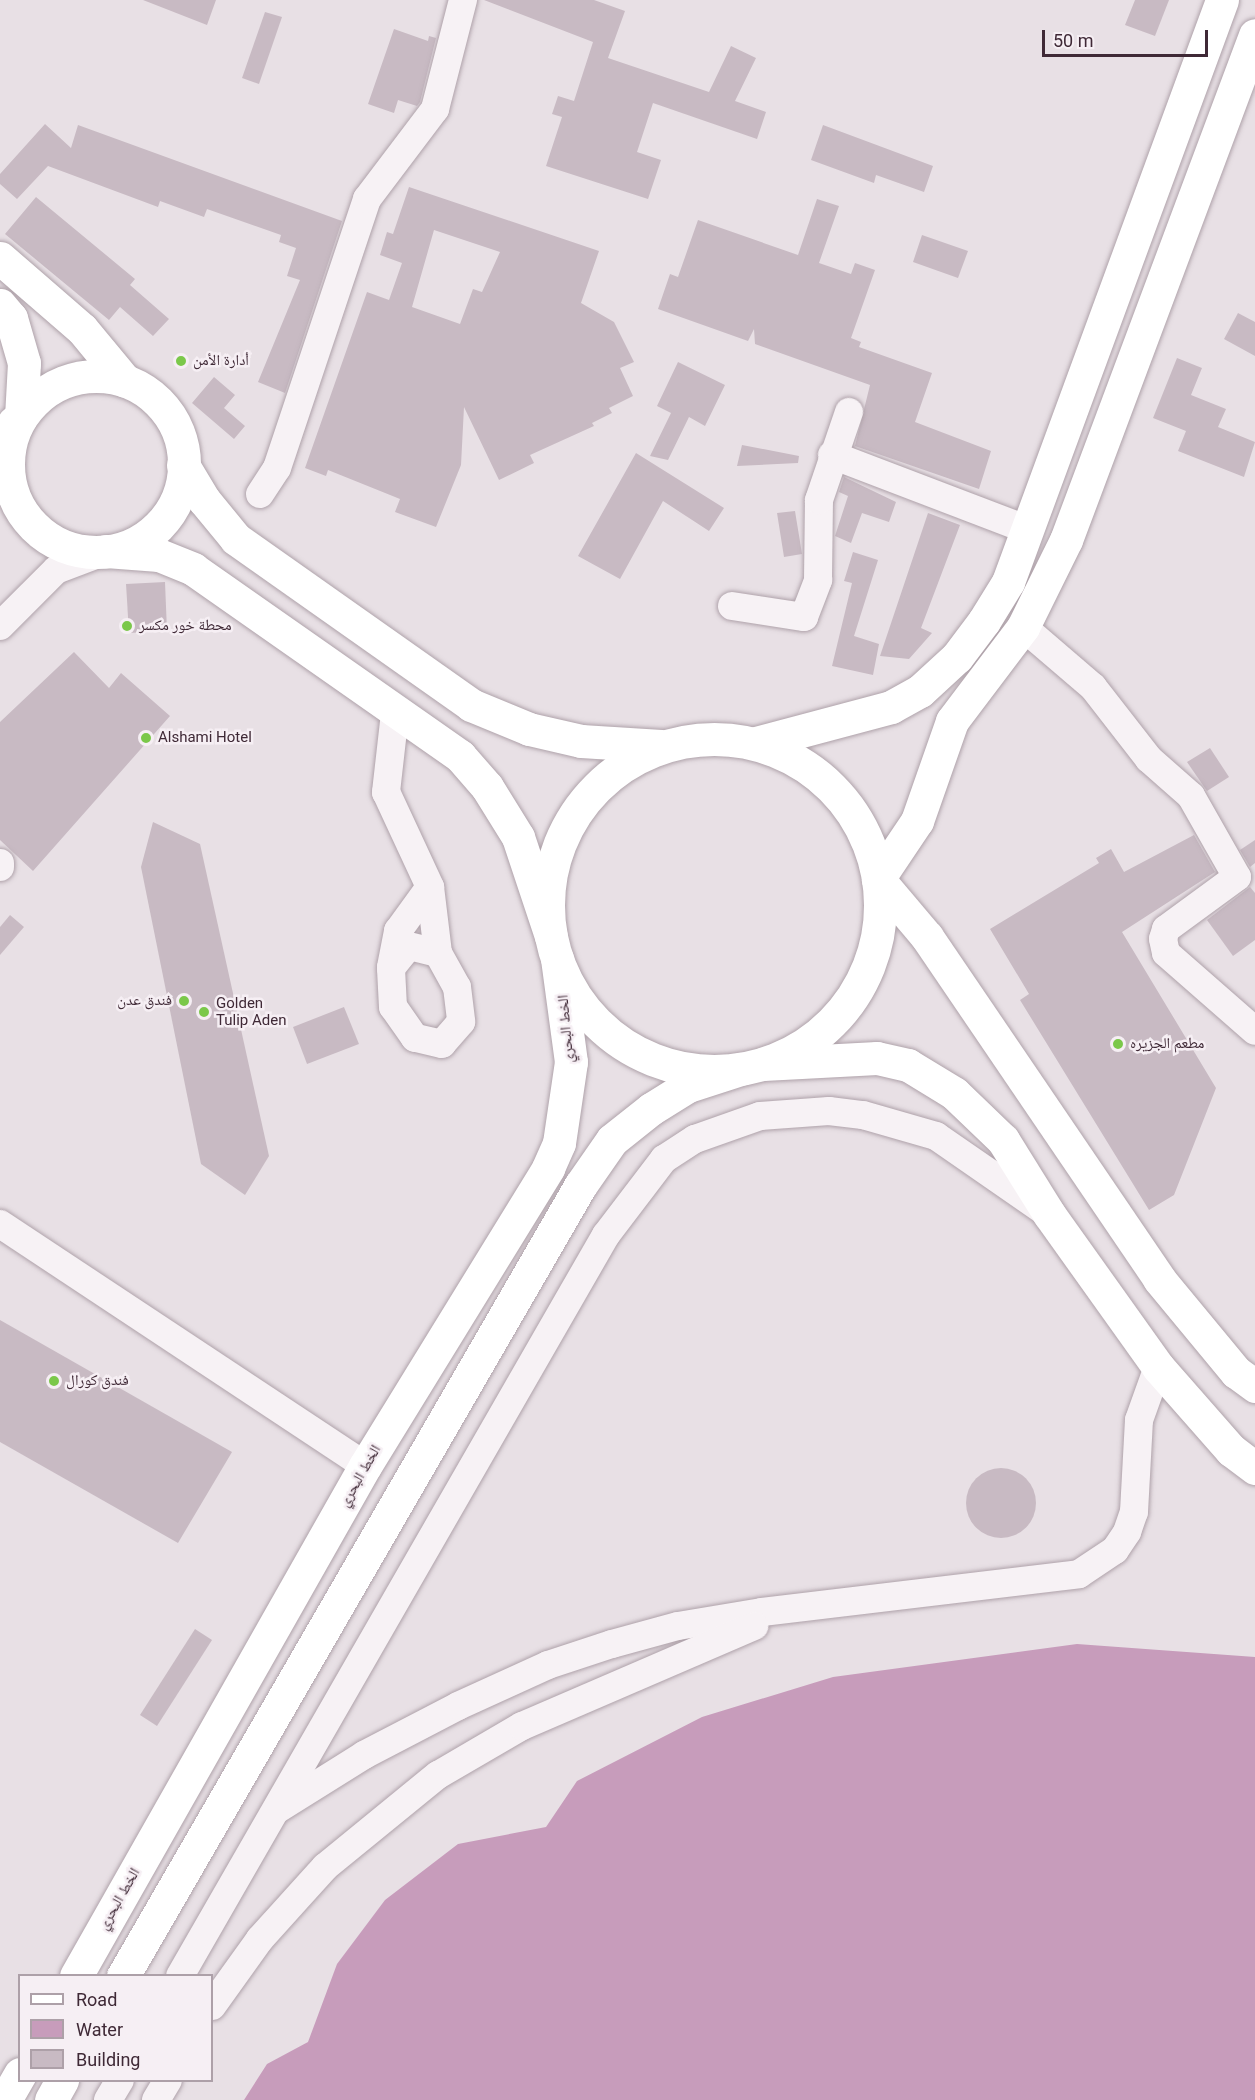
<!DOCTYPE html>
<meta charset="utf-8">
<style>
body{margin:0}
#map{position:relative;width:1255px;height:2100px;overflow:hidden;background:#e8e0e5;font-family:Roboto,"Noto Naskh Arabic",sans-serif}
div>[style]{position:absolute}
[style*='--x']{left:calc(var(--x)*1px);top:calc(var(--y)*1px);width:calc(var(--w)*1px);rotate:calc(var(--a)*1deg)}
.water>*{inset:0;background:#c79cbb}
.building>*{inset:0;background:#c8bac3}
.round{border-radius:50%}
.roads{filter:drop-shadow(0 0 2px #afa2aa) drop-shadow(0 0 2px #afa2aa)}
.minor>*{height:28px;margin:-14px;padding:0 14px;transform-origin:14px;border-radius:14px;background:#f7f2f5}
.major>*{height:33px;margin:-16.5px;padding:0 16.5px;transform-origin:16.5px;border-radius:16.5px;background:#fff}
.major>.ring{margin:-16.5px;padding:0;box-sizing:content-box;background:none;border:33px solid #fff;border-radius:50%}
.highway>*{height:33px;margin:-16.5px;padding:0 16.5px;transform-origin:16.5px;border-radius:16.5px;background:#fff}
.highway>.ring{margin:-16.5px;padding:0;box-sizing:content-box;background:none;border:33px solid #fff;border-radius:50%}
.dots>*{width:16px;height:16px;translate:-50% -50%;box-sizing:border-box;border:3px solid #f6eff4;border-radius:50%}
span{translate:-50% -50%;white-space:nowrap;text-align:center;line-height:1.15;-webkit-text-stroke:5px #f6eff4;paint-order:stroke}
.poi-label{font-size:15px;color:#3f2936}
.left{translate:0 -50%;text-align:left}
.right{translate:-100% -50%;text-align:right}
.street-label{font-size:15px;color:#3f2936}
.legend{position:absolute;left:18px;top:1974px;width:195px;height:108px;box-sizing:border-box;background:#f6eff4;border:2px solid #ada0a8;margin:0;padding:8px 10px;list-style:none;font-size:18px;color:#3f2936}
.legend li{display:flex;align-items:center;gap:12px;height:30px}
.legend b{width:30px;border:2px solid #ada0a8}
.scale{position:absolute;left:1042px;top:30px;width:166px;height:27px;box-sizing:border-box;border:3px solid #3f2936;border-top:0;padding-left:8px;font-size:18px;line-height:21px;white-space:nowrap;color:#3f2936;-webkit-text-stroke:4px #f6eff4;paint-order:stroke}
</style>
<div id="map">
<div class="water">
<div style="clip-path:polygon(1077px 1644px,1255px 1657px,1255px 2100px,244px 2100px,267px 2064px,308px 2042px,337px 1964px,385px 1900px,458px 1844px,546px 1827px,577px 1781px,702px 1717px,833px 1677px)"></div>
</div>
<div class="building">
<div style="clip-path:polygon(143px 0,216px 0,207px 25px)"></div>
<div style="clip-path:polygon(484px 0,594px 0,625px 11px,608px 58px,709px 92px,731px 46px,756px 58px,735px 101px,766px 112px,757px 139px,653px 103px,637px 152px,661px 160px,648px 199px,546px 166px,562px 117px,552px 114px,558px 96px,574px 101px,593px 42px)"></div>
<div style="clip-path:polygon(1135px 0,1169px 0,1155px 36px,1125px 25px)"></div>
<div style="clip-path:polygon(265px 12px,282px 17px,259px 84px,242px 78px)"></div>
<div style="clip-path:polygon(394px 29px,428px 41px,429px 36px,436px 38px,420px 102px,417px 106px,398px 100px,394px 113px,368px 104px)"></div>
<div style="clip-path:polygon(45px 124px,71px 148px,78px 125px,342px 221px,285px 393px,258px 382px,300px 280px,287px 276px,296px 248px,279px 242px,281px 235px,207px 209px,204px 217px,160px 201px,158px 207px,48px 166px,17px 199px,0 184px,0 174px)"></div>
<div style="clip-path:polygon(823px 125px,933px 166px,924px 192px,876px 175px,874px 183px,811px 160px)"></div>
<div style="clip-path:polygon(evenodd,409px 187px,599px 251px,581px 303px,614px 322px,634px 362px,620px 368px,633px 396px,609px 408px,612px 413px,592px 423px,594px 426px,530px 455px,534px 463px,499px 480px,464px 407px,461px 465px,436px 527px,395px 512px,400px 499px,328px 470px,326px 476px,305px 468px,367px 292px,389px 300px,402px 263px,380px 255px,387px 232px,393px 234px,409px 187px,434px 230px,500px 252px,482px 292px,473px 289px,460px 324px,412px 307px,434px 230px)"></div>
<div style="clip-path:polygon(36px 197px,135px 279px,130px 285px,169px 319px,153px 336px,120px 307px,109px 320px,5px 234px)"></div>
<div style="clip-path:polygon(817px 199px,839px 206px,819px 263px,851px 274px,855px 263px,875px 270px,851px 338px,861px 342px,859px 347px,932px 373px,915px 422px,991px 451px,979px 489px,855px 446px,870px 385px,755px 344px,754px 329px,748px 341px,658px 309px,670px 274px,678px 277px,698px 220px,798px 255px)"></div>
<div style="clip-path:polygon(922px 235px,968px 251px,958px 278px,913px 262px)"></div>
<div style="clip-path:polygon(1238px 313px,1255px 322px,1255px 356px,1224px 339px)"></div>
<div style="clip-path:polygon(1177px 358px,1202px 368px,1191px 395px,1226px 409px,1218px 427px,1255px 442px,1244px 477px,1178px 451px,1186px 431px,1153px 418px)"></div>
<div style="clip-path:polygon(678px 362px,725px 385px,705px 426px,689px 417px,668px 460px,650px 456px,671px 413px,657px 406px)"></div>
<div style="clip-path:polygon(214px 377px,235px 395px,224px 408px,245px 426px,234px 439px,192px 403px)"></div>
<div style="clip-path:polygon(742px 445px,799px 456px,798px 463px,737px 466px)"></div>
<div style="clip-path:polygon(636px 453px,724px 508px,709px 531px,663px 501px,620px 579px,578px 556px)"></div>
<div style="clip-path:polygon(844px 477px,896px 502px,889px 522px,862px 513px,851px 543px,835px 536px,848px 496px,839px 492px)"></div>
<div style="clip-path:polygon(795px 511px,802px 554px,784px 557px,777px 513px)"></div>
<div style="clip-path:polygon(928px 513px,960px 525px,921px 628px,932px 633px,909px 659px,880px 656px)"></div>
<div style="clip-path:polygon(853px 552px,878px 560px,854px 636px,879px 644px,873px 675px,832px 666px,852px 583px,844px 581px)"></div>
<div style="clip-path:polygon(165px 582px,167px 631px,129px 633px,126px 584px)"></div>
<div style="clip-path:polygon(74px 652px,109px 688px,121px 673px,170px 716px,33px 871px,0 840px,0 722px)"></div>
<div style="clip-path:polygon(1210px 748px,1229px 777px,1207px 791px,1187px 762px)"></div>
<div style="clip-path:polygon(153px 822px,200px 844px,269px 1156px,245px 1195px,201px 1164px,141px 867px)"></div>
<div style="clip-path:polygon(1194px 835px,1215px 872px,1122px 932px,1216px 1088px,1174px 1195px,1149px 1210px,1020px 1000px,1029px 994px,990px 929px,1099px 863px,1096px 858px,1111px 849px,1124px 872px)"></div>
<div style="clip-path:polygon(1255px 840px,1255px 863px,1250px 867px,1240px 850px)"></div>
<div style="clip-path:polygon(1250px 887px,1255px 893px,1255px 940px,1233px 956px,1207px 920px)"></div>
<div style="clip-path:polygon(10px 915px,24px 927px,0 955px,0 927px)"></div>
<div style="clip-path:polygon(344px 1007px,359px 1044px,307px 1064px,293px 1027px)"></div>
<div style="clip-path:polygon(0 1320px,232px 1452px,178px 1543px,0 1442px)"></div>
<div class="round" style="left:966px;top:1468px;width:70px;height:70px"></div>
<div style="clip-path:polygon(195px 1629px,212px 1640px,157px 1726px,140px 1715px)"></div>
</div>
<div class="roads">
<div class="minor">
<div style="--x:832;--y:455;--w:210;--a:20.9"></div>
<div style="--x:260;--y:494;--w:31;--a:-57"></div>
<div style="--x:277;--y:468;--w:284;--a:-71.5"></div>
<div style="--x:367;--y:199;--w:113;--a:-52.9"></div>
<div style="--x:435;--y:109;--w:113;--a:-75.6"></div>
<div style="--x:732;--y:606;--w:73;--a:8.7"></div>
<div style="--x:804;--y:617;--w:40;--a:-69"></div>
<div style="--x:818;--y:580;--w:80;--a:-89.3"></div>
<div style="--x:819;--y:500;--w:93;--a:-71.2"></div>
<div style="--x:0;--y:626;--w:79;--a:-45"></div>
<div style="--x:56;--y:570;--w:53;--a:-20.8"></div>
<div style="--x:1023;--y:627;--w:92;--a:40.6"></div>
<div style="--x:1093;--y:687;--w:91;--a:52.1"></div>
<div style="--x:1149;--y:759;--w:56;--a:41.4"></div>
<div style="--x:1191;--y:796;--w:93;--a:60.4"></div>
<div style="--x:1237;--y:877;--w:88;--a:143.8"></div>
<div style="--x:1166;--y:929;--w:10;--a:107"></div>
<div style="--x:1163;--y:939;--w:14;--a:78"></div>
<div style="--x:1166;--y:953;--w:118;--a:41.2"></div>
<div style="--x:395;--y:713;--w:80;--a:96.5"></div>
<div style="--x:386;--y:792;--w:105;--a:65.1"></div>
<div style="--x:430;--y:887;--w:66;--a:83.1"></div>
<div style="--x:0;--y:863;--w:4;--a:90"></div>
<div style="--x:409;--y:946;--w:30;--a:14"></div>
<div style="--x:438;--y:953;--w:39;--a:61"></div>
<div style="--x:457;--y:987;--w:35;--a:83"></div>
<div style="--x:461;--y:1022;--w:29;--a:131"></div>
<div style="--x:442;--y:1044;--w:28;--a:-167"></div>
<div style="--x:415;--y:1038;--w:38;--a:-125"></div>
<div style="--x:393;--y:1007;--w:39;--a:-93"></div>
<div style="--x:391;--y:968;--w:28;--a:-51"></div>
<div style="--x:391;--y:967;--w:37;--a:-79"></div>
<div style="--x:398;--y:931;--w:54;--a:-54"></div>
<div style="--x:0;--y:1224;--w:438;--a:33.5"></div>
<div style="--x:278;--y:1809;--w:102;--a:-32.1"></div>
<div style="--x:364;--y:1755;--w:106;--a:-27.5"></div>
<div style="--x:458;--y:1706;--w:99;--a:-24.5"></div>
<div style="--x:548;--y:1665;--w:67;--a:-18.2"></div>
<div style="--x:612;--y:1644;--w:68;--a:-15.3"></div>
<div style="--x:678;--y:1626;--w:85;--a:-9.5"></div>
<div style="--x:762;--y:1612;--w:319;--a:-6.8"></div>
<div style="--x:1079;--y:1574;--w:43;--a:-33.7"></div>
<div style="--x:1115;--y:1550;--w:22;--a:-56"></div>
<div style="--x:1127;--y:1532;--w:21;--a:-71"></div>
<div style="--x:1134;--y:1512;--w:92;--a:-86.9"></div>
<div style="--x:1139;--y:1420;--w:56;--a:-70.3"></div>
<div style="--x:180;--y:1976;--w:855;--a:-60.11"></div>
<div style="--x:606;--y:1235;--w:96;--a:-52.7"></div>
<div style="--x:664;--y:1159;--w:37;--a:-33"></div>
<div style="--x:695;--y:1139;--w:69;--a:-19.5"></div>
<div style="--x:760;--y:1116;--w:69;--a:-4.1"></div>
<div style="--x:829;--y:1111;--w:34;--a:7"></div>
<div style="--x:863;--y:1115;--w:76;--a:16"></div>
<div style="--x:936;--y:1136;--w:135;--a:34.7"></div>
<div style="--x:212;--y:2006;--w:82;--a:-54.4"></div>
<div style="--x:260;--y:1939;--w:97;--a:-47.9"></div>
<div style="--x:325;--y:1867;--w:146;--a:-39.2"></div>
<div style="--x:438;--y:1775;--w:97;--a:-30.3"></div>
<div style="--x:522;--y:1726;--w:253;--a:-23.3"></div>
<div style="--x:108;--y:2100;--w:23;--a:-59"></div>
<div style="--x:156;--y:2100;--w:23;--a:-59"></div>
</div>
<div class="major">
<div style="--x:0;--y:258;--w:108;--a:40.9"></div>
<div style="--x:82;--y:329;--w:67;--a:50.4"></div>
<div style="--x:0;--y:305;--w:17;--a:50"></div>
<div style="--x:11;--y:318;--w:47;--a:73.9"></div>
<div style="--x:24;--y:363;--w:54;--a:93.2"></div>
<div style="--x:21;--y:417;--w:9;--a:144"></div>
<div class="ring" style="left:8px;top:376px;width:143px;height:143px"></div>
<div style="--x:183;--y:465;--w:41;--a:59"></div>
<div style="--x:204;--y:500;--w:50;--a:50.6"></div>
<div style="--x:236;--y:539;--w:288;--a:35.2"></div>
<div style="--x:471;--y:705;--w:63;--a:22.5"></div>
<div style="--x:529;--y:729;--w:53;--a:13"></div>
<div style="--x:581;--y:741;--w:80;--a:3.6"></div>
<div style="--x:106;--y:551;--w:53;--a:4.3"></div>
<div style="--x:159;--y:555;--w:37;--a:22"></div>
<div style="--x:193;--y:569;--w:326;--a:35"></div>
<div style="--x:460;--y:756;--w:41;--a:48.9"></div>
<div style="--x:487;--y:787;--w:59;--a:58.2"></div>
<div style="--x:518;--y:837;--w:104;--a:71.6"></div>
<div style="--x:878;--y:879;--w:76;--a:49.8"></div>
<div style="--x:927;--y:937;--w:413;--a:55.8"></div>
<div style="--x:1159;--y:1279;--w:121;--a:50.4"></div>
<div style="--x:1236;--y:1372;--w:24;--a:36"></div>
<div style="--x:763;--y:1064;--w:114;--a:-3"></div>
<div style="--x:877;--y:1058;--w:32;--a:13"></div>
<div style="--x:908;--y:1065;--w:54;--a:31.3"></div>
<div style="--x:954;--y:1093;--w:68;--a:43.8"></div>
<div style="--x:1003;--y:1140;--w:87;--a:58.1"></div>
<div style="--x:1049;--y:1214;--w:188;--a:54.5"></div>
<div style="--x:1158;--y:1367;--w:111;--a:48.7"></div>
<div style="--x:1231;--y:1450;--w:30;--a:37"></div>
</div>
<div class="highway">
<div class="ring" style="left:548px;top:739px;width:299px;height:299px"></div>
<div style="--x:756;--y:743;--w:140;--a:-14.9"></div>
<div style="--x:891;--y:707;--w:33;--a:-29"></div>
<div style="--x:920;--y:691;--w:50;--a:-42.6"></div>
<div style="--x:957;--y:657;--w:45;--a:-53.1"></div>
<div style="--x:984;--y:621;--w:46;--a:-58.4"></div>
<div style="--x:1008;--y:582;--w:620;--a:-69.81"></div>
<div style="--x:878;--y:879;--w:70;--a:-56.1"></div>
<div style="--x:917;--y:821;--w:106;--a:-70.7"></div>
<div style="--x:952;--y:721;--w:118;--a:-52.9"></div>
<div style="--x:1023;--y:627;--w:97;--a:-63.7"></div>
<div style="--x:1066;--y:540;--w:539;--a:-69.48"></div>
<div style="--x:76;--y:1976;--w:586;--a:-60.46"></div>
<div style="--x:365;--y:1466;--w:350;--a:-58.4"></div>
<div style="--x:548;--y:1168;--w:27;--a:-66"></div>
<div style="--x:559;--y:1143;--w:82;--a:-81.6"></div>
<div style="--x:571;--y:1062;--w:104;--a:-97.7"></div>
<div style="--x:123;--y:1976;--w:913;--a:-59.95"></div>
<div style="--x:580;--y:1186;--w:56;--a:-55.2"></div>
<div style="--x:612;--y:1140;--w:50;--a:-38.5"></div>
<div style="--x:651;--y:1109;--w:44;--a:-31.9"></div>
<div style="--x:688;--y:1086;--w:56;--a:-17.8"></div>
<div style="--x:5;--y:2100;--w:30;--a:-60"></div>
<div style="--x:51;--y:2100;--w:23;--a:-61"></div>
</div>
</div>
<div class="dots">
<div style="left:181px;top:361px;background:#7bc84a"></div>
<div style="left:127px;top:626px;background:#7bc84a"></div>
<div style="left:146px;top:738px;background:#7bc84a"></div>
<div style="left:184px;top:1001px;background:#7bc84a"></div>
<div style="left:204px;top:1012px;background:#7bc84a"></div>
<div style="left:1118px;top:1044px;background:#7bc84a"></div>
<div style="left:54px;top:1381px;background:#7bc84a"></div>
</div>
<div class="poi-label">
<span class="left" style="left:193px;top:361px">أدارة الأمن</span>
<span class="left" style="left:139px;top:626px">محطة خور مكسر</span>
<span class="left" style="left:158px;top:738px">Alshami Hotel</span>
<span class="right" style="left:172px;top:1001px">فندق عدن</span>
<span class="left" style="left:216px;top:1012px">Golden<br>Tulip Aden</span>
<span class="left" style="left:1130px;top:1044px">مطعم الجزيره</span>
<span class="left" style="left:66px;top:1381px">فندق كورال</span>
</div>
<div class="street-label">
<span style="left:566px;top:1029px;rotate:-95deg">الخط البحري</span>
<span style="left:360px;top:1476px;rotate:-60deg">الخط البحري</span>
<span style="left:119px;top:1899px;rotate:-60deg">الخط البحري</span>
</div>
<ul class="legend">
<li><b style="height:8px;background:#fff"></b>Road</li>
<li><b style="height:16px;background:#c79cbb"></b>Water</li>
<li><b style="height:16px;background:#c8bac3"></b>Building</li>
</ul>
<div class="scale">50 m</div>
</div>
